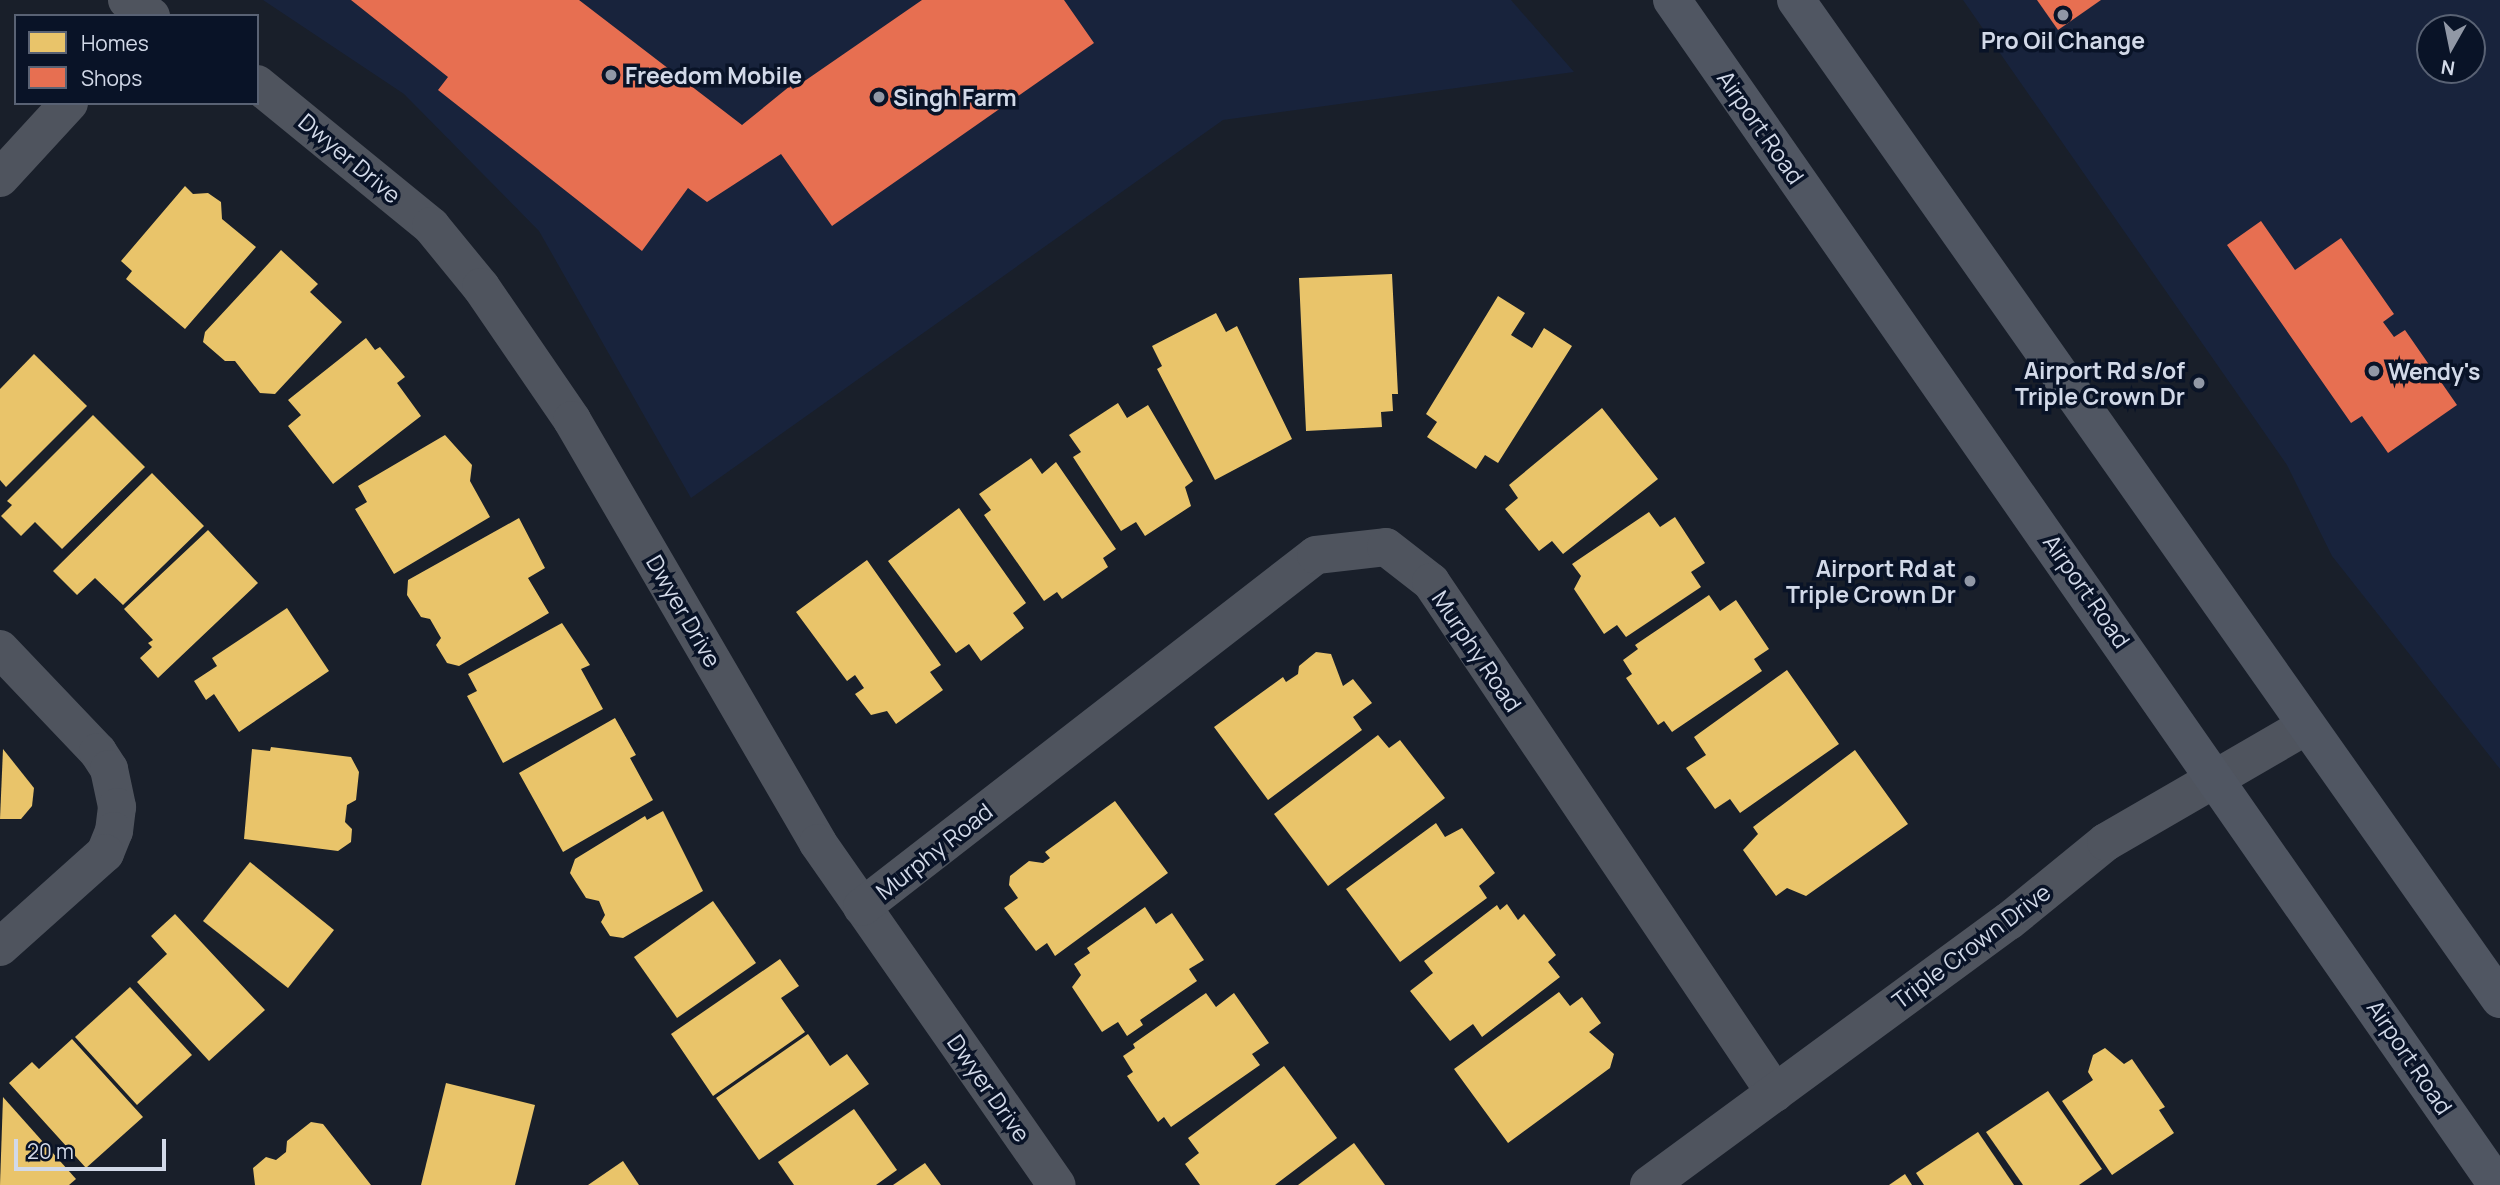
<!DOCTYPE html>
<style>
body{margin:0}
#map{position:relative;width:2500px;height:1185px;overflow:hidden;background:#191f2a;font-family:Manrope,sans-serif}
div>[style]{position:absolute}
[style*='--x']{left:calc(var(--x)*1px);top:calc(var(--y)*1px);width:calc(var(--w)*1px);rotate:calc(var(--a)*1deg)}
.built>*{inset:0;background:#18233c}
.homes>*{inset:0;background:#e9c46a}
.shops>*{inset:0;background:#e76f51}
.minor>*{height:38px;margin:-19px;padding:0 19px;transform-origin:19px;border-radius:19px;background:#4f545e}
.secondary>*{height:38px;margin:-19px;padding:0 19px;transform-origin:19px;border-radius:19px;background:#505662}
.dots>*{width:19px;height:19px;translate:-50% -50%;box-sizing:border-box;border:4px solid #091327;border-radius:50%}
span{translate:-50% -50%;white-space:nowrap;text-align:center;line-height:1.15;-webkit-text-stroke:7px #091327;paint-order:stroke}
.poi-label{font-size:23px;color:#d2d9e8;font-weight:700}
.left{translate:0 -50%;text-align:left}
.right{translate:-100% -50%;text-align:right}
.street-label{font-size:23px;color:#d2d9e8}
.legend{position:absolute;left:14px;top:14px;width:245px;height:91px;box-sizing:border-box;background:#091327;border:2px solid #596274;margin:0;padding:9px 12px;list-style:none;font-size:21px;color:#d2d9e8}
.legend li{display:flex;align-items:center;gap:14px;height:35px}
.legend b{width:35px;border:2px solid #596274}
.north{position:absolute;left:2416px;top:14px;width:70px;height:70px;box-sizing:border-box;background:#091327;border:2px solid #596274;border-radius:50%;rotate:189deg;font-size:19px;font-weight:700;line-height:28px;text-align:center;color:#d2d9e8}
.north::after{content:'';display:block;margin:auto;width:24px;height:32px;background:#9198a6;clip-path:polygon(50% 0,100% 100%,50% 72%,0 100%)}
.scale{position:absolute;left:14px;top:1139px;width:152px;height:32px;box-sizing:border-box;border:4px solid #d2d9e8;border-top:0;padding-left:9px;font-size:21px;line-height:24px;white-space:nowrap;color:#d2d9e8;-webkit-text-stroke:5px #091327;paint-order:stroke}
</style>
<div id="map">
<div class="built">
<div style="clip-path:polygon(263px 0,1511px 0,1574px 72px,1223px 120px,691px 498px,539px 231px,404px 94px)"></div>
<div style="clip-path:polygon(evenodd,1963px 0,2500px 0,2500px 769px,2332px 556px,2287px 465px,1963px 0,2430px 28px,2472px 28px,2472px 70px,2430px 70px,2430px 28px)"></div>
</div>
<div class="homes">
<div style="clip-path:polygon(185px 186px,193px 194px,208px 193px,221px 202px,222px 219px,256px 247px,185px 329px,126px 279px,132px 271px,121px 261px)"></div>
<div style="clip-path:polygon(281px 250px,318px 284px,310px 292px,342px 322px,275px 394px,260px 393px,235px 361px,225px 361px,203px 342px,205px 332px)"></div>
<div style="clip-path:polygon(1392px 274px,1398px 394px,1392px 394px,1393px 411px,1381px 412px,1382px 427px,1306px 431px,1299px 278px)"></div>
<div style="clip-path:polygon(1498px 296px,1525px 313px,1511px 335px,1532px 348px,1544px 328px,1572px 346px,1498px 463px,1485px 455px,1476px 469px,1427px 437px,1437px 422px,1426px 414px)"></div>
<div style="clip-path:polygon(1216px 313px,1226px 332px,1237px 326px,1292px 439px,1215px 480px,1157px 369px,1162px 366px,1152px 346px)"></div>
<div style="clip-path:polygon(366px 338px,375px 350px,380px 347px,405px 377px,397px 383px,421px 416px,333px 484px,288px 426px,301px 415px,288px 400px)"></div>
<div style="clip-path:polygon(34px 354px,87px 406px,6px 487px,0 480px,0 389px)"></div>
<div style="clip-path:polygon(1118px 403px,1127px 418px,1148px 405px,1193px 481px,1185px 487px,1191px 506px,1145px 536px,1136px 522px,1121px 531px,1073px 457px,1081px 452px,1069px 435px)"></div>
<div style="clip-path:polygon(1602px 408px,1658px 479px,1563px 554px,1552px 541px,1539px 551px,1505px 509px,1518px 498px,1509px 485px)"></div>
<div style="clip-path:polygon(93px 415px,145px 467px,62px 549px,35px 522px,21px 536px,1px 516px,12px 505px,7px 501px)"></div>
<div style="clip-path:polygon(445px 435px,472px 465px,470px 481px,490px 517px,394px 574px,355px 509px,367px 502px,358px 486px)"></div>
<div style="clip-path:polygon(1031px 458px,1042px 474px,1056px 462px,1116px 549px,1103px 558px,1108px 567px,1062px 599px,1057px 592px,1044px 601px,984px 515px,991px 510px,979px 494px)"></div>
<div style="clip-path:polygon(152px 473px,204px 526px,123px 605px,95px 578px,77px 595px,53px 571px)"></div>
<div style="clip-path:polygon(959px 508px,1026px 603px,1013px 613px,1024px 628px,981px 661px,969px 644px,956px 653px,888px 561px)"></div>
<div style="clip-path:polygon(1649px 512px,1660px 527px,1675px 517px,1705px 563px,1691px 572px,1701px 587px,1626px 637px,1617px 625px,1604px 634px,1574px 589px,1581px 576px,1572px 564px)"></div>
<div style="clip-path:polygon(519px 518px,545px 568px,528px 578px,549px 613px,459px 666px,447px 663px,436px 645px,441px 638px,430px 619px,421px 617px,407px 595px,408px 580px)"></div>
<div style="clip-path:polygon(208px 530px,258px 583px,158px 678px,140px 658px,152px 647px,148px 643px,153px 640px,124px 609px)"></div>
<div style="clip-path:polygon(867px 560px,941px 665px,930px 672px,943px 690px,896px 724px,887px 711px,871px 715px,855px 694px,864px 688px,855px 675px,847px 681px,796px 612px)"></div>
<div style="clip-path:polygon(1709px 595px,1720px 611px,1736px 600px,1769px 649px,1754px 659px,1762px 671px,1672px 732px,1664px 721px,1658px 725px,1626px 678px,1632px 674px,1623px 660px,1638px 649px,1635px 645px)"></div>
<div style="clip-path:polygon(287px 608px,329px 671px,239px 732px,214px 694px,206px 700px,194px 681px,217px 666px,212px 658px)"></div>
<div style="clip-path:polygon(562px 623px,590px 665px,581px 669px,603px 709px,503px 763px,467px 696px,477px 691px,468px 674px)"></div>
<div style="clip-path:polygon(1316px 652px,1331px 654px,1343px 686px,1353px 679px,1372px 703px,1353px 717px,1362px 730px,1268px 800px,1214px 727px,1283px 677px,1286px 682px,1298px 674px,1299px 666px)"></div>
<div style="clip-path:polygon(1787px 670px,1839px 744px,1740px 813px,1730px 799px,1715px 809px,1686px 768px,1706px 755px,1694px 737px)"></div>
<div style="clip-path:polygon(615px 718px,636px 755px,630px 758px,653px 800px,563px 852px,519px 773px)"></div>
<div style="clip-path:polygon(1378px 735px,1389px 748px,1400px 740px,1445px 798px,1328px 886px,1274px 814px)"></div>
<div style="clip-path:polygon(271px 747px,351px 757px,359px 772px,356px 800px,347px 805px,345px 822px,352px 829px,351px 842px,338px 851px,244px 839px,252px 749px,270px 751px)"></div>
<div style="clip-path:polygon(3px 749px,34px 788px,32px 806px,21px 819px,0 819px)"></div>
<div style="clip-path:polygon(1855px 750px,1908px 824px,1806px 896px,1787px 888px,1776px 896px,1743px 850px,1758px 834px,1753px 827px)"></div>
<div style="clip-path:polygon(1115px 801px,1168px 873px,1055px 956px,1047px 943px,1036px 951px,1004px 908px,1018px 898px,1009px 885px,1010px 876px,1029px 861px,1043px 863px,1050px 858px,1045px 852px)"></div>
<div style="clip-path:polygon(663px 811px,703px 891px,623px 938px,610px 936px,601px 922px,605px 915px,599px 901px,586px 898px,570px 873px,575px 859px,645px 816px,647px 820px)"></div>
<div style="clip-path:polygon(1436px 823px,1445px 837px,1462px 828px,1495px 873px,1479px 886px,1487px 898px,1400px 962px,1346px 889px)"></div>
<div style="clip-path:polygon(250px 862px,334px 930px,288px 988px,203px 921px)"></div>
<div style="clip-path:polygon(713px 901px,756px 963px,677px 1018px,634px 957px)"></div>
<div style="clip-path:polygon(1507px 904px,1518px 920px,1524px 914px,1556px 955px,1548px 962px,1560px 977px,1482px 1037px,1473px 1024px,1450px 1041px,1410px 991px,1433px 973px,1424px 961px,1497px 905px,1500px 910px)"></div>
<div style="clip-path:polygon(1145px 907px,1156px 924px,1172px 913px,1204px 960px,1189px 969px,1197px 981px,1140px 1020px,1143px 1025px,1127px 1036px,1118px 1022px,1102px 1032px,1072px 987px,1081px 975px,1074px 964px,1090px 953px,1087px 948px)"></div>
<div style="clip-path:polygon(175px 914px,265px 1010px,209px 1061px,137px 982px,167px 954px,151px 936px)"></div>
<div style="clip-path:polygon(780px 959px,799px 986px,781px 998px,805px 1032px,713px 1096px,671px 1034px)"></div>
<div style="clip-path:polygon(130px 987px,192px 1055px,137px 1105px,75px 1037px)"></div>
<div style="clip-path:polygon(1559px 992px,1570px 1006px,1582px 997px,1601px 1023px,1589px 1032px,1614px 1054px,1610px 1068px,1508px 1143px,1454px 1069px)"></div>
<div style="clip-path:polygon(1206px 993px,1216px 1007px,1234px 993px,1269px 1043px,1252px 1054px,1260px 1065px,1171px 1127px,1164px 1117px,1158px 1122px,1127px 1076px,1133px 1072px,1123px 1056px,1135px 1048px,1133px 1044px)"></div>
<div style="clip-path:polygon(808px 1034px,830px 1066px,847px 1054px,869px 1084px,759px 1160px,716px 1098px)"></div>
<div style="clip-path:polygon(72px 1039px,143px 1117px,86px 1168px,9px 1083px,32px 1062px,39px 1069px)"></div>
<div style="clip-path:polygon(2105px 1048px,2124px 1064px,2132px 1059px,2165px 1107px,2159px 1110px,2174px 1133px,2112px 1175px,2062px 1101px,2093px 1080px,2088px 1072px,2093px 1055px)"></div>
<div style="clip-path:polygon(1284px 1066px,1337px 1138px,1275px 1185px,1200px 1185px,1185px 1164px,1199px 1153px,1188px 1138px)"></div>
<div style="clip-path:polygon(446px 1083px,535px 1105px,515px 1185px,421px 1185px)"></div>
<div style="clip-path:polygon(2048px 1091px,2102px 1169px,2079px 1185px,2023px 1185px,1986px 1132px)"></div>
<div style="clip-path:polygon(3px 1097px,76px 1179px,69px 1185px,0 1185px)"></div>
<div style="clip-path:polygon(854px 1109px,897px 1170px,876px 1185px,794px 1185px,778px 1162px)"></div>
<div style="clip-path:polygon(311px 1122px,323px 1124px,371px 1185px,255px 1185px,253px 1168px,266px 1157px,276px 1160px,286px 1152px,287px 1141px)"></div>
<div style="clip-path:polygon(1978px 1132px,2014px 1185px,1924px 1185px,1916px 1173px)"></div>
<div style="clip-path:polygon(1354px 1143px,1385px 1185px,1298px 1185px)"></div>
<div style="clip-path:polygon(623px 1161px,639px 1185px,588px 1185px)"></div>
<div style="clip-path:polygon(925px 1163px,941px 1185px,893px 1185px)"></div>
<div style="clip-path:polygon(1905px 1174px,1912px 1185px,1889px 1185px)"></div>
</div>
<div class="shops">
<div style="clip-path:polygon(351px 0,579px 0,742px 125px,790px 86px,793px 89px,922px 0,1064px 0,1094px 43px,832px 226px,781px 154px,707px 202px,688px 188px,642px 251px,438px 90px,448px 77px)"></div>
<div style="clip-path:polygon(2037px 0,2101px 0,2058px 30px)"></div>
<div style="clip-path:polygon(2261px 221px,2295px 270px,2341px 238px,2394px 314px,2383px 322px,2394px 337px,2405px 330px,2457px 405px,2388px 453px,2362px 416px,2351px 423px,2227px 245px)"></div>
</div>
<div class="minor">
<div style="--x:127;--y:0;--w:29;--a:34"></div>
<div style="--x:257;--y:84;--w:225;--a:39.2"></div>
<div style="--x:431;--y:226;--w:79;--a:50.7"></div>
<div style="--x:481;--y:287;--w:161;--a:55.6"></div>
<div style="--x:572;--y:420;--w:489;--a:59.8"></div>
<div style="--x:818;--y:843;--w:417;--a:55.1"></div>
<div style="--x:0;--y:178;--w:102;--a:-47.4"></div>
<div style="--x:0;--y:649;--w:142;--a:46.4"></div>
<div style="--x:98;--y:752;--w:20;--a:57"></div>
<div style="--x:109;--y:769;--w:39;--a:78"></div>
<div style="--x:117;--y:807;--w:24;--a:97"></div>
<div style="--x:114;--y:831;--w:24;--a:112"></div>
<div style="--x:105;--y:853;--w:141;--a:138.2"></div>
<div style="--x:862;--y:907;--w:574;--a:-37.79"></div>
<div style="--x:1316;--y:555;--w:70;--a:-6.5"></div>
<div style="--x:1386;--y:547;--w:57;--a:37.9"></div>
<div style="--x:1431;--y:582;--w:616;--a:56.05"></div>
<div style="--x:1649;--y:1185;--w:446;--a:-36.3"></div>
<div style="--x:2009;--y:921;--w:125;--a:-39.2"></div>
<div style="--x:2106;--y:842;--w:231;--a:-30.1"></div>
</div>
<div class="secondary">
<div style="--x:1672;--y:0;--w:1444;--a:55.15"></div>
<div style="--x:1796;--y:0;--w:1222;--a:54.83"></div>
</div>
<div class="dots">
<div style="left:2063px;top:15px;background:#9198a6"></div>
<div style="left:611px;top:75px;background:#9198a6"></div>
<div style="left:879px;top:97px;background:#9198a6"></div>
<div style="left:2374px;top:371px;background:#9198a6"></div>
<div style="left:2199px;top:383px;background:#9198a6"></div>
<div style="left:1970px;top:581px;background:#9198a6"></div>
</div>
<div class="poi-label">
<span style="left:2063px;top:40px">Pro Oil Change</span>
<span class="left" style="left:625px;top:75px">Freedom Mobile</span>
<span class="left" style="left:893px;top:97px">Singh Farm</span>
<span class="right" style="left:2185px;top:383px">Airport Rd s/of<br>Triple Crown Dr</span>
<span class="left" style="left:2388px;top:371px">Wendy's</span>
<span class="right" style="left:1956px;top:581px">Airport Rd at<br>Triple Crown Dr</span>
</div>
<div class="street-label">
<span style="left:1761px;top:127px;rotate:55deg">Airport Road</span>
<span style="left:350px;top:158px;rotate:40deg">Dwyer Drive</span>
<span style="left:2087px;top:591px;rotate:55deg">Airport Road</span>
<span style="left:684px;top:611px;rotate:60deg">Dwyer Drive</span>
<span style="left:1477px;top:651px;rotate:56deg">Murphy Road</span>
<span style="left:934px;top:851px;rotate:-38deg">Murphy Road</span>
<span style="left:1971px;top:946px;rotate:-37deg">Triple Crown Drive</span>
<span style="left:2410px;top:1057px;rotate:56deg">Airport Road</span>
<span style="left:989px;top:1088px;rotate:55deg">Dwyer Drive</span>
</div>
<ul class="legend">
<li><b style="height:19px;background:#e9c46a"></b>Homes</li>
<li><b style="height:19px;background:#e76f51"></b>Shops</li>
</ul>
<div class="north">N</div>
<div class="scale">20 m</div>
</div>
